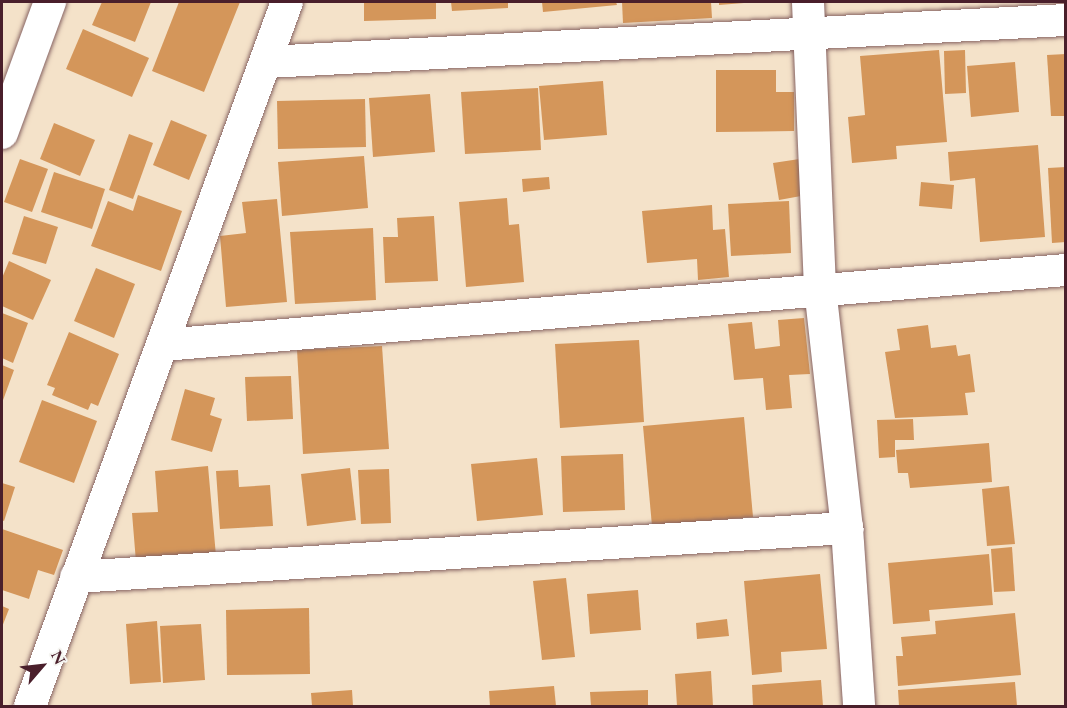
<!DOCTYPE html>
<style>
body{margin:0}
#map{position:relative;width:1067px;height:708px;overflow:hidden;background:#f4e2c9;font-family:"EB Garamond",serif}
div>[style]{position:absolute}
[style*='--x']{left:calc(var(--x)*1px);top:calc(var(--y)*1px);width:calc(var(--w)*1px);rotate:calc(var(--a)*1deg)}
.building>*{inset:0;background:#d4965a}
.roads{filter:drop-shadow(0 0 2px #866362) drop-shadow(0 0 2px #866362)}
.minor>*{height:32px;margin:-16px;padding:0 16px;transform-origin:16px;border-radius:16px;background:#fff}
span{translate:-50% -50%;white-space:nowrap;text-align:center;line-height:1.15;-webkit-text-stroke:6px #f6f6f2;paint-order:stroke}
.frame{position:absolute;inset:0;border:3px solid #4a1f2b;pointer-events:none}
.north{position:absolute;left:12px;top:636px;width:60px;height:60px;-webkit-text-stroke:4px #f6f6f2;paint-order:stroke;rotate:62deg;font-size:16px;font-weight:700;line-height:24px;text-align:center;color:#4a1f2b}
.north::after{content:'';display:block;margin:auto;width:21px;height:27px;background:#4a1f2b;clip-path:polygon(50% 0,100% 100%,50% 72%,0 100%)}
</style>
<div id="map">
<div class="building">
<div style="clip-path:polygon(102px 2px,151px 2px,135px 42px,92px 25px)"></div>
<div style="clip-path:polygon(179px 2px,240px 2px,204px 92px,152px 71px)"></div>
<div style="clip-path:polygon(364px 2px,436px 2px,436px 19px,364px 21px)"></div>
<div style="clip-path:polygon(451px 2px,508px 2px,508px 8px,452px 11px)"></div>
<div style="clip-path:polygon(542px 2px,616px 2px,617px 5px,543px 12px)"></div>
<div style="clip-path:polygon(622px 2px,711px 2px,712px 18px,623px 23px)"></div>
<div style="clip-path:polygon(719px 2px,744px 2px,744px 3px,719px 5px)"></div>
<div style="clip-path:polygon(83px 29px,149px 58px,132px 97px,66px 69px)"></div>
<div style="clip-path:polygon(939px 50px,947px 142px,896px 146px,897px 159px,852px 163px,848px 117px,865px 115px,860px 56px)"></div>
<div style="clip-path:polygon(965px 50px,966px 93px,945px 94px,944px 51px)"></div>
<div style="clip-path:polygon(1066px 54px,1066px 116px,1051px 116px,1047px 55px)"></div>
<div style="clip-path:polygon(1015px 62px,1019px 112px,971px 117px,967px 66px)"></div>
<div style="clip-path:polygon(716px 70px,776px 70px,776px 92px,794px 92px,794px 131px,716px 132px)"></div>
<div style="clip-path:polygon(603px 81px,607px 135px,544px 140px,539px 86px)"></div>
<div style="clip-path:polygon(538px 88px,541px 150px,465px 154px,461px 92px)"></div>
<div style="clip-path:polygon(430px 94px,435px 152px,373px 157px,369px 98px)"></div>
<div style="clip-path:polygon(365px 99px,366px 147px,278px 149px,277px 101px)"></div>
<div style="clip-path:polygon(171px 120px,207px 135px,189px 180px,153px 165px)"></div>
<div style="clip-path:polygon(54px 123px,95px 140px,80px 176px,40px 159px)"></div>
<div style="clip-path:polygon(129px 134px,153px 143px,133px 199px,109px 190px)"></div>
<div style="clip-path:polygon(1038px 145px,1045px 237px,980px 242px,975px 178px,950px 181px,948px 152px)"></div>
<div style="clip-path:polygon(364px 156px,368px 208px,282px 216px,278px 162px)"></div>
<div style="clip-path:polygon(806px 158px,812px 194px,779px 200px,773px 163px)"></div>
<div style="clip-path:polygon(20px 159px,48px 169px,32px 212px,4px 202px)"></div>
<div style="clip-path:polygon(1066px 167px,1066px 242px,1052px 243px,1048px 168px)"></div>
<div style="clip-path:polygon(54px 172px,105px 189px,92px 229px,41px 212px)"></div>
<div style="clip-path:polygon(549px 177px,550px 189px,523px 192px,522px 179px)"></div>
<div style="clip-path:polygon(921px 182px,954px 185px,952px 209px,919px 206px)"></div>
<div style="clip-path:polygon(138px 195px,182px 211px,161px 271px,91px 246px,108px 201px,133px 211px)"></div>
<div style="clip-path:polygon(507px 198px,509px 225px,519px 224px,524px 282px,466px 287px,459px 202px)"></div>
<div style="clip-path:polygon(277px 199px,287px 302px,226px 307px,220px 236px,246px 233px,242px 202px)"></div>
<div style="clip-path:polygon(789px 201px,791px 253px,731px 256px,728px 204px)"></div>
<div style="clip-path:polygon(712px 205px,713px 230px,725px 229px,729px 277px,698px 280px,697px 259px,647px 263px,642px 211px)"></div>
<div style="clip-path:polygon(24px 216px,58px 227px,46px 264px,12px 254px)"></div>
<div style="clip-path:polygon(434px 216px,438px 281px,385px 283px,383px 237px,398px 237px,397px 218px)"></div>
<div style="clip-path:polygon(373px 228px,376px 300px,295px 304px,290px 232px)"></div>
<div style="clip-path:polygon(9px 261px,51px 280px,33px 320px,2px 306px,2px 278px)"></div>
<div style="clip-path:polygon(96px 268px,135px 284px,114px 338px,74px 321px)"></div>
<div style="clip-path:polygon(2px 313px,28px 323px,13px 363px,2px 358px)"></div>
<div style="clip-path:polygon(804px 318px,810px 374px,789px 375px,792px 408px,766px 410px,763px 378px,734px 380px,728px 324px,752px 322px,755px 349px,780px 346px,778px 320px)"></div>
<div style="clip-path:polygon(928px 325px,931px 348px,956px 345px,958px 356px,970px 354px,975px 392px,965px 393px,968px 415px,895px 418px,885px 352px,900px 350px,897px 329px)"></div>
<div style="clip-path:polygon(69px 332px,119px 354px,98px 406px,91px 403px,88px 410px,52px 395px,55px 388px,47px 385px)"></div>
<div style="clip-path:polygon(639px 340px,644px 422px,560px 428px,555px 344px)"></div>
<div style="clip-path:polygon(382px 346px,389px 449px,303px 454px,297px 350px)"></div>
<div style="clip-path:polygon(2px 365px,14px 370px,2px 403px)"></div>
<div style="clip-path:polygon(291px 376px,293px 419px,247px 421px,245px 377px)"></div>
<div style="clip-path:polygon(185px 389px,215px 398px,210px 415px,222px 419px,212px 452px,171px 440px)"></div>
<div style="clip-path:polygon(42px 400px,97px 421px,74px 483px,19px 462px)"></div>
<div style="clip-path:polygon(744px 417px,753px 517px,652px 526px,643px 426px)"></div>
<div style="clip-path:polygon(913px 419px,914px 440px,895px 440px,895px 457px,879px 458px,877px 420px)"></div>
<div style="clip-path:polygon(989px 443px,992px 482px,910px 488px,908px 473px,898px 473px,896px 450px)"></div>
<div style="clip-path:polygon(623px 454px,625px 510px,563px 512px,561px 456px)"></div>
<div style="clip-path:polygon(537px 458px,543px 515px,477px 521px,471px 464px)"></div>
<div style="clip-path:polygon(208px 466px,216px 556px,136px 562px,132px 513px,158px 512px,155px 471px)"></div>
<div style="clip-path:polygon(350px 468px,356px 520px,307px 526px,301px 474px)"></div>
<div style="clip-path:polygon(389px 469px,391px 523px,361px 524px,358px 470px)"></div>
<div style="clip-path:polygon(238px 470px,239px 487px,270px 485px,273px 526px,220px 529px,216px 471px)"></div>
<div style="clip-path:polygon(2px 483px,15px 487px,4px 521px,2px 520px)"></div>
<div style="clip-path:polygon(1009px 486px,1015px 544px,987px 546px,982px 489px)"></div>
<div style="clip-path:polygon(2px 529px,63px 550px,54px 575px,38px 570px,29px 599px,2px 590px)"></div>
<div style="clip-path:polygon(1012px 547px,1015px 591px,994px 592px,991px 549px)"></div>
<div style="clip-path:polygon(989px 554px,993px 605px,929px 610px,930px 621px,893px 624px,888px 563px)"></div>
<div style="clip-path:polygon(820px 574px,827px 649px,781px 652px,782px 672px,752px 675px,744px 581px)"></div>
<div style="clip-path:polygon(566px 578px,575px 657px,542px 660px,533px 581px)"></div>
<div style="clip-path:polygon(638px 590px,641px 630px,590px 634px,587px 594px)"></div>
<div style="clip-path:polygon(2px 606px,9px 609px,2px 627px)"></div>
<div style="clip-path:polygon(309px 608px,310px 674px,227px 675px,226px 610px)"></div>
<div style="clip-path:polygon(1015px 613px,1021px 675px,898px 686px,896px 656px,903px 656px,901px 637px,936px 634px,935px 621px)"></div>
<div style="clip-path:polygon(727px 619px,729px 636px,697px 639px,696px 623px)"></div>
<div style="clip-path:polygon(157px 621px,161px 682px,130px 684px,126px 624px)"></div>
<div style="clip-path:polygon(201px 624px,205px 680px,163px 683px,160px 626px)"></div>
<div style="clip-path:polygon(711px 671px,713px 706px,677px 706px,675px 674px)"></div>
<div style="clip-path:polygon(821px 680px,823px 706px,753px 706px,752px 685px)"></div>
<div style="clip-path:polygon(1015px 682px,1017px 706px,899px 706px,898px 690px)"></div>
<div style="clip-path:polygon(554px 686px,556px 706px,490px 706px,489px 691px)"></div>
<div style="clip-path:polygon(352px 690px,353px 706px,312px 706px,311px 693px)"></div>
<div style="clip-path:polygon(648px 690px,648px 706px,591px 706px,590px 692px)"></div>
</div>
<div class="roads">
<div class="minor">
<div style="--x:808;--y:2;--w:286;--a:87.6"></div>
<div style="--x:820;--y:288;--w:242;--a:83.6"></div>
<div style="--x:847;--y:528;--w:178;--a:86.1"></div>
<div style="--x:267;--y:62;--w:800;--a:-3.01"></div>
<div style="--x:2;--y:133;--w:140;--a:-69.9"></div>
<div style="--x:163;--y:345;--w:906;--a:-4.75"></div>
<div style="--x:76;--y:577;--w:773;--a:-3.64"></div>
<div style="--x:30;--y:706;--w:749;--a:-69.95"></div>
</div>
</div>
<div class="frame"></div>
<div class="north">N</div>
</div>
